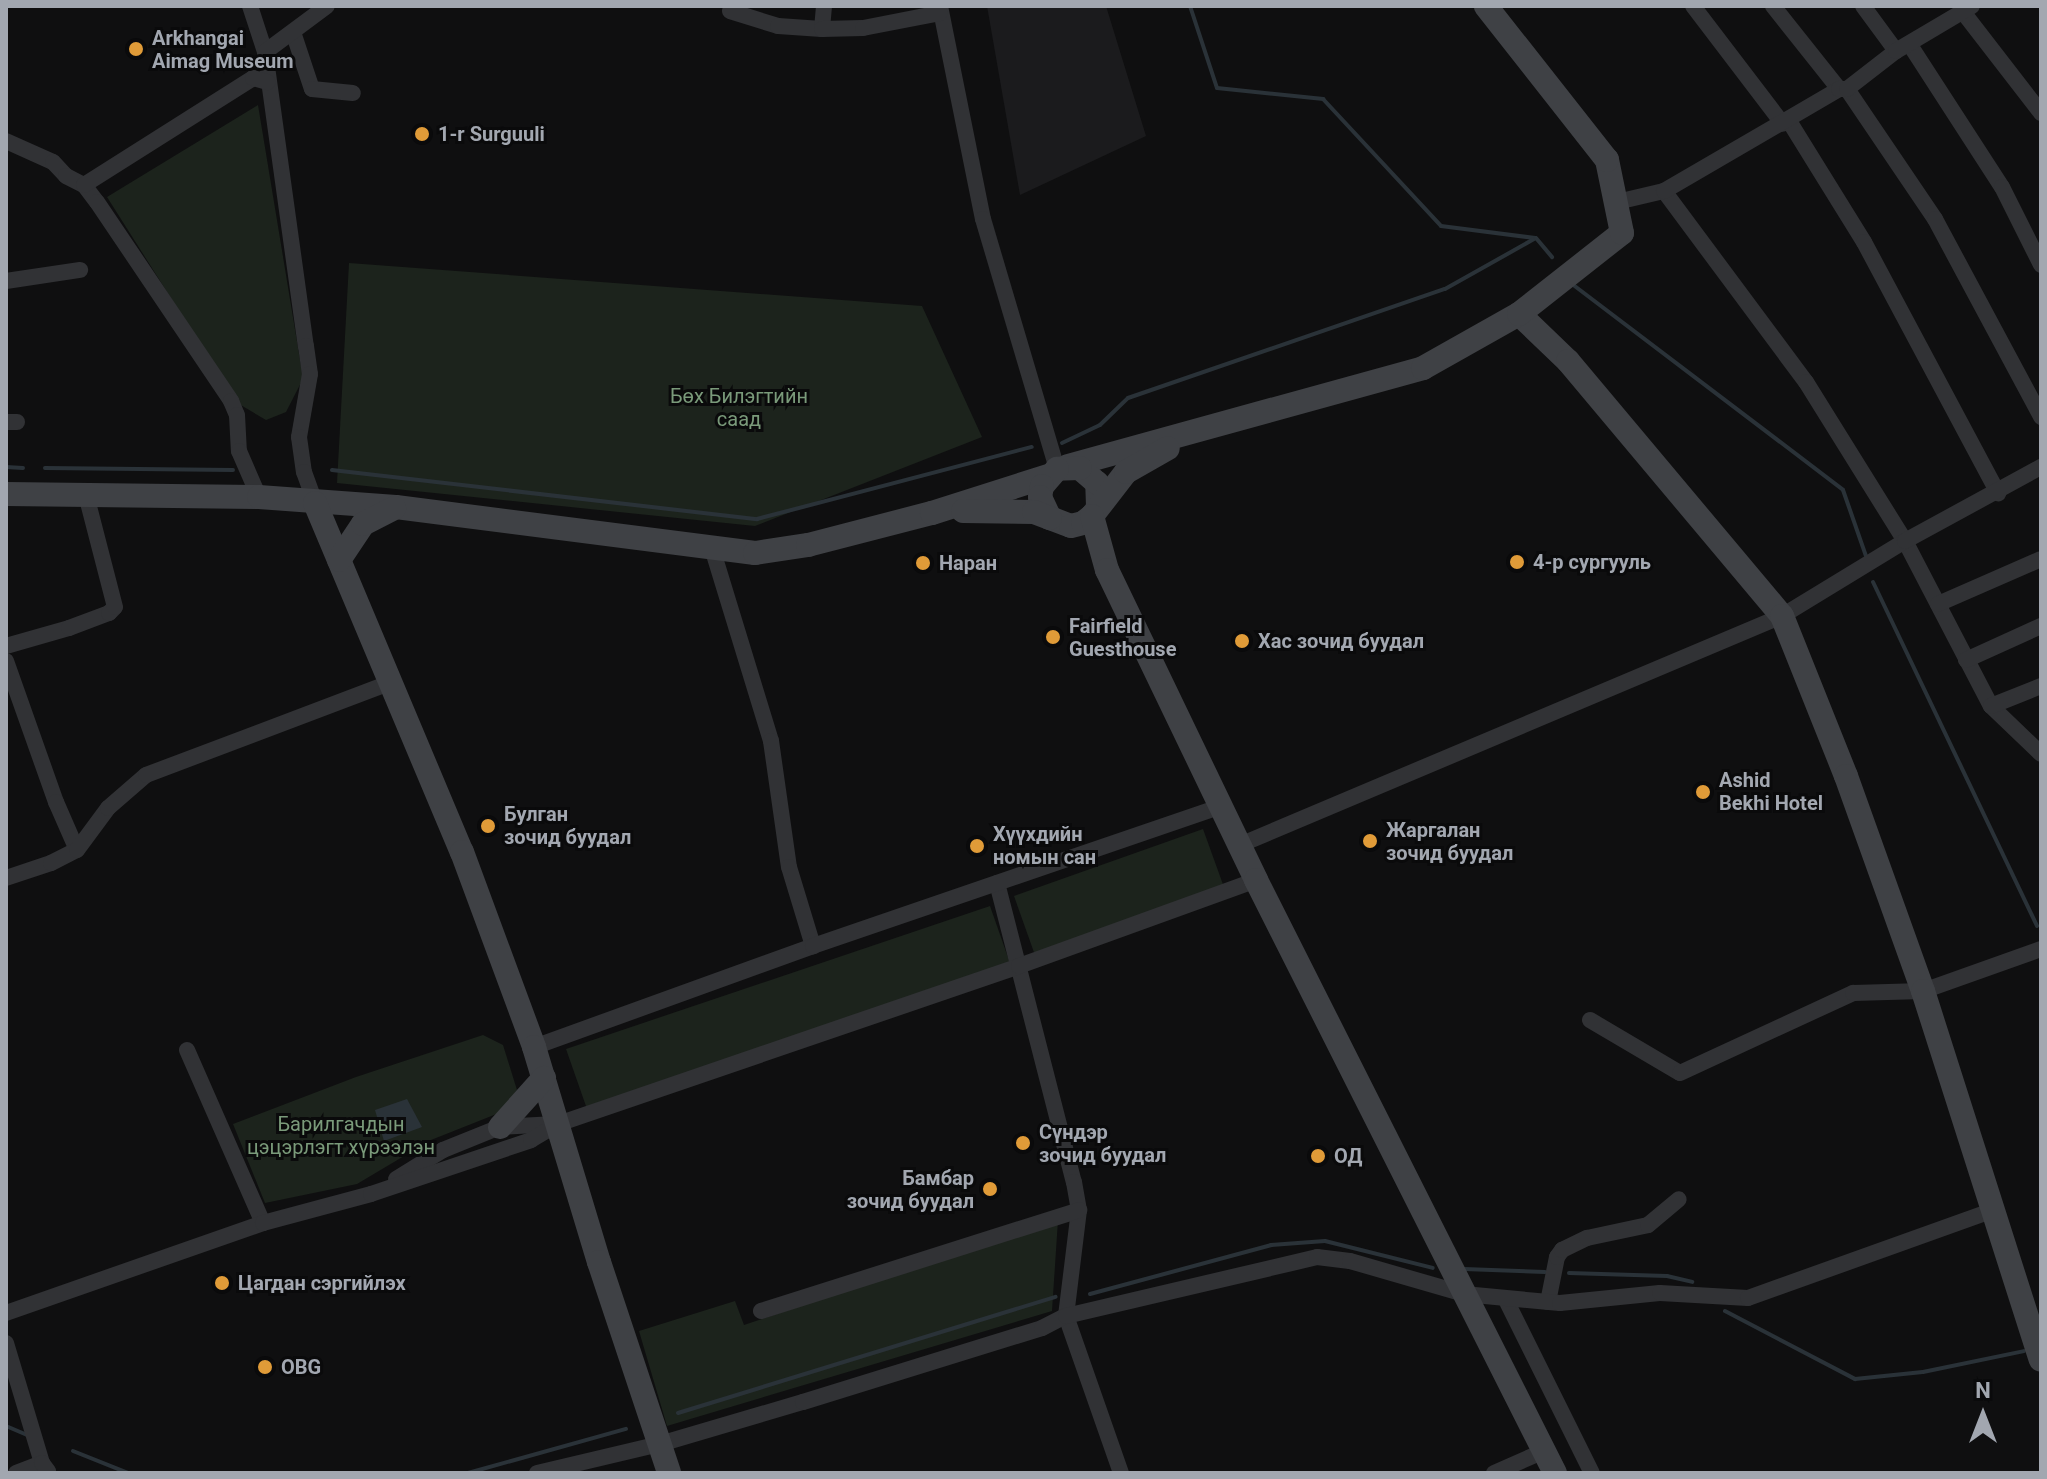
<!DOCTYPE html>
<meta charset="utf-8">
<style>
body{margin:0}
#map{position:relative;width:2047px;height:1479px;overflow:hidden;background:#0f0f10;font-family:Roboto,sans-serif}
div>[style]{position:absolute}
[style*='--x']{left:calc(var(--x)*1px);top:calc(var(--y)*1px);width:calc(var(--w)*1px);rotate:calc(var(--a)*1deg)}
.built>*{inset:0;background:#1b1b1d}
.green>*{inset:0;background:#1c231c}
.water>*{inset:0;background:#2a3238}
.stream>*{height:4px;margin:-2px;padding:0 2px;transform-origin:2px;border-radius:2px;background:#2a3238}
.street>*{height:16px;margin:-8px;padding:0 8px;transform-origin:8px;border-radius:8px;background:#313235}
.secondary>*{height:24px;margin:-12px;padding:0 12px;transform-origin:12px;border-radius:12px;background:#3f4145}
.dots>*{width:22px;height:22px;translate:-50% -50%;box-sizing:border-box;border:4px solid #0a0a0b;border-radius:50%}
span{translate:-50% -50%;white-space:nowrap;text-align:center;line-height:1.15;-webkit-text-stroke:6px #0a0a0b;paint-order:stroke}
.poi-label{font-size:20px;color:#a2a7b0;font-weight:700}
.left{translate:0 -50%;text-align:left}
.right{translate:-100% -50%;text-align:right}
.park-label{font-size:20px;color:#7a9a7a}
.frame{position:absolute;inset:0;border:8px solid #a2a7b0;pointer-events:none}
.north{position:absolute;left:1943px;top:1375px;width:80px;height:80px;-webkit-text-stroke:6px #0a0a0b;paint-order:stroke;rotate:0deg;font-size:22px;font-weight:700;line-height:32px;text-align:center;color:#a2a7b0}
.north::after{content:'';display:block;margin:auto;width:28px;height:36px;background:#a2a7b0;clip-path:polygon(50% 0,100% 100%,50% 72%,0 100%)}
</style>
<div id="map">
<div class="built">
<div style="clip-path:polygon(987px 6px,1106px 6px,1146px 136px,1020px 195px)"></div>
</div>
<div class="green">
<div style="clip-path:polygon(258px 105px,301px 366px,307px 371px,286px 412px,266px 420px,227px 397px,226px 385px,107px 197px)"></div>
<div style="clip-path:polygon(349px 263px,922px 306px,982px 437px,755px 526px,337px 483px)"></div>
<div style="clip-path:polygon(1203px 829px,1225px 890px,1036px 958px,1014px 896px)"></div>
<div style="clip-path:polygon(990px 906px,1011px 966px,587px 1109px,566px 1049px)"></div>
<div style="clip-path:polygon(483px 1035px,503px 1045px,517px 1090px,499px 1113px,431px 1140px,357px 1184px,265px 1203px,233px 1124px,356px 1077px)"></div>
<div style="clip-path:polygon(1058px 1220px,1052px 1311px,667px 1426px,639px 1331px,735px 1301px,744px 1325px)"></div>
</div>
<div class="water">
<div style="clip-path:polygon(407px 1099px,422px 1127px,384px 1141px,375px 1110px)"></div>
</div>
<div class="stream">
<div style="--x:1190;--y:6;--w:86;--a:71.8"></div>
<div style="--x:1217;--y:88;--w:107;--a:5.9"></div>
<div style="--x:1323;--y:99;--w:173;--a:47.1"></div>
<div style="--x:1441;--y:226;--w:95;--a:7.3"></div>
<div style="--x:1572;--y:284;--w:340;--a:37.2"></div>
<div style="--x:1843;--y:490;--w:70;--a:70.8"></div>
<div style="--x:1062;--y:443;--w:42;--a:-25.3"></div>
<div style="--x:1100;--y:425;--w:39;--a:-44"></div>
<div style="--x:1128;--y:398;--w:335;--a:-19"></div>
<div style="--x:1445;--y:289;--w:104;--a:-29.3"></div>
<div style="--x:1536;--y:238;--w:25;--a:50"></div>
<div style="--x:6;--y:467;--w:17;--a:3"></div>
<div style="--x:45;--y:468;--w:188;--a:0.6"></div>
<div style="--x:332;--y:470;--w:428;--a:6.6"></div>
<div style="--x:757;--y:519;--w:284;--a:-14.7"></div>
<div style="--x:1873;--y:582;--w:381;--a:64.5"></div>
<div style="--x:1464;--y:1269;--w:81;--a:2.1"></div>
<div style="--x:1569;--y:1273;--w:98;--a:1.8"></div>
<div style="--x:1667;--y:1276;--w:26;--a:13"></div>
<div style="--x:1090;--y:1294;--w:188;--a:-15.1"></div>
<div style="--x:1271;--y:1245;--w:54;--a:-4.2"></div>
<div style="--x:1325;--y:1241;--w:111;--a:14"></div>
<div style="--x:1725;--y:1311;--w:147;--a:27.6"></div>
<div style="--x:1855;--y:1379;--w:68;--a:-5.9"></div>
<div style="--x:1923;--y:1372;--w:103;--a:-11.7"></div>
<div style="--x:678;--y:1413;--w:395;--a:-17.1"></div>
<div style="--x:6;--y:1426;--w:23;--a:23"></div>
<div style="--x:73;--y:1451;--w:59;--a:21.8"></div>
<div style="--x:468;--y:1473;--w:164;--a:-15.6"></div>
</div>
<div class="street">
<div style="--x:250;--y:6;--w:48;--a:71.9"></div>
<div style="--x:265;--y:52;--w:297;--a:82.1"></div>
<div style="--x:306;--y:346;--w:28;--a:82"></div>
<div style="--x:310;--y:374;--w:64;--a:99.9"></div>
<div style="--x:299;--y:437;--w:35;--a:82"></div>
<div style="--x:304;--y:472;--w:33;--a:70"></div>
<div style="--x:940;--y:6;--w:217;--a:78.6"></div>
<div style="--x:983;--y:219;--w:261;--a:73.5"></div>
<div style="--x:1693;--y:6;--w:148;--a:52.7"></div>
<div style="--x:1773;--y:6;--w:106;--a:51.5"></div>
<div style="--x:1863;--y:6;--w:56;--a:53.7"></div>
<div style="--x:730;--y:11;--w:50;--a:17.4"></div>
<div style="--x:778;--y:26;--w:44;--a:3.9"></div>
<div style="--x:822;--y:29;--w:23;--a:-85"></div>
<div style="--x:1963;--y:12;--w:128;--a:52.3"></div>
<div style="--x:822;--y:29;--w:41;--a:-1.4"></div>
<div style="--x:863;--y:28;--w:78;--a:-11"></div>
<div style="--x:293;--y:32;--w:60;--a:71.6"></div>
<div style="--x:312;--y:89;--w:41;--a:5.6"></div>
<div style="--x:1910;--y:45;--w:169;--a:57.1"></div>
<div style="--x:2002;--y:187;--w:87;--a:63.4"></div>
<div style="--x:265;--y:52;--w:77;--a:-36.6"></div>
<div style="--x:1847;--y:89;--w:157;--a:55.9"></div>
<div style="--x:1935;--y:219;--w:225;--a:61.8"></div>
<div style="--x:1789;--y:121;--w:142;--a:58.2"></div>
<div style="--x:1864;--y:242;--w:285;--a:61.9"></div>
<div style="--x:6;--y:141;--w:51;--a:24.1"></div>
<div style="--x:53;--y:162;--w:19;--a:47"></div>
<div style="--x:66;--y:176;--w:20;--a:27"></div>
<div style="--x:84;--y:185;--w:21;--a:53"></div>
<div style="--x:97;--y:202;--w:240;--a:56"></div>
<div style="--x:231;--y:401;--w:15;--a:67"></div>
<div style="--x:237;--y:415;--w:36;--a:87"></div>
<div style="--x:239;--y:451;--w:50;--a:66.5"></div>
<div style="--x:84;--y:185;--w:200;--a:-32.3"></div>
<div style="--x:253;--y:78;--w:15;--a:16"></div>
<div style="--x:1664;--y:191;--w:238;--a:53.4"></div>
<div style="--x:1806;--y:382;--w:187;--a:58.1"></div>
<div style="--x:1905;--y:541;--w:186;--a:62.5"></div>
<div style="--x:1991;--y:706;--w:69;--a:43.8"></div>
<div style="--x:1617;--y:202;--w:48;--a:-13.2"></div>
<div style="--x:1664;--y:191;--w:203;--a:-30.2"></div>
<div style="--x:1839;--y:89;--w:8;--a:0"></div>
<div style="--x:1847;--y:89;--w:62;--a:-37.8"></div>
<div style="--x:1896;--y:51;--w:88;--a:-30.6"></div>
<div style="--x:6;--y:281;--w:75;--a:-8.5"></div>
<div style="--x:6;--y:422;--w:11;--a:0"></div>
<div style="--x:712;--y:548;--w:202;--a:73"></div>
<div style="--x:771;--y:741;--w:127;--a:81.9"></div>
<div style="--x:789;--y:867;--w:83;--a:73.1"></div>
<div style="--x:1938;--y:604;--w:112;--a:-23.6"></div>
<div style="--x:6;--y:646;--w:66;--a:-15.9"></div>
<div style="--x:69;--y:628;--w:43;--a:-20.6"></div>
<div style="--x:109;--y:613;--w:8;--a:-45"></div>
<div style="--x:115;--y:607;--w:116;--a:-104.5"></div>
<div style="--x:1966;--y:660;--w:82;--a:-24.4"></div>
<div style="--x:6;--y:661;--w:150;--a:70.5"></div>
<div style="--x:56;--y:802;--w:52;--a:66.4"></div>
<div style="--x:1991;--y:706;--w:54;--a:-21.8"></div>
<div style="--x:1242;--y:844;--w:586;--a:-22.89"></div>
<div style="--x:1782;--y:616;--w:144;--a:-31.4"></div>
<div style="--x:1905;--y:541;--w:155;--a:-28.6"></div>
<div style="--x:6;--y:878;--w:47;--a:-18.4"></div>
<div style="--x:51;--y:863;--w:29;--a:-27"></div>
<div style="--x:77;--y:850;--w:52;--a:-53.6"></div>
<div style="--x:108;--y:808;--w:50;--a:-41"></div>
<div style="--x:146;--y:775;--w:260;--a:-20.7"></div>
<div style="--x:997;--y:883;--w:309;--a:75.6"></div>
<div style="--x:1074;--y:1182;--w:28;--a:80"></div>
<div style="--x:1079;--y:1210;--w:107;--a:97"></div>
<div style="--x:1066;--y:1316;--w:166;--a:70.7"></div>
<div style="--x:1590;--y:1020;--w:104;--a:30.5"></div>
<div style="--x:1680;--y:1073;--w:191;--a:-24.8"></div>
<div style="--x:1853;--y:993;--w:70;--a:-1.6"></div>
<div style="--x:1923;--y:991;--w:125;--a:-19.6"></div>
<div style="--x:534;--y:1047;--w:297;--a:-19.9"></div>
<div style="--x:813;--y:946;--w:433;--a:-18.9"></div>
<div style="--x:187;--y:1050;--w:189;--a:66.3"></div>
<div style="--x:396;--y:1179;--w:55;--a:-31.7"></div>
<div style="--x:443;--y:1150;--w:61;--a:-22"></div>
<div style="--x:500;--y:1127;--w:56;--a:-3.1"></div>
<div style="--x:1505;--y:1298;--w:195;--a:63.6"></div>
<div style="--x:1548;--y:1302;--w:46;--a:-78.7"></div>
<div style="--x:1557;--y:1257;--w:9;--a:-54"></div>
<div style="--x:1562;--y:1250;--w:28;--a:-26"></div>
<div style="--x:1587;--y:1238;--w:62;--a:-12"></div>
<div style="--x:1648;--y:1225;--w:40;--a:-40"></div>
<div style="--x:761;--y:1311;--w:334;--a:-17.6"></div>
<div style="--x:6;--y:1313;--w:272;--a:-19.3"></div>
<div style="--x:263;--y:1223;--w:112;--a:-15"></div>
<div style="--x:371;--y:1194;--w:169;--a:-18.6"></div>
<div style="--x:531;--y:1140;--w:31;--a:-31"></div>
<div style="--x:558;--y:1124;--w:487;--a:-18.9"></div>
<div style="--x:1019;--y:966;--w:252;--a:-19.9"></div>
<div style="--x:6;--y:1343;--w:136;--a:73.3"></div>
<div style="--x:16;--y:1473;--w:28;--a:-21"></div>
<div style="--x:42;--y:1463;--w:10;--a:53"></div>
<div style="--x:537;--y:1473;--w:126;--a:-13.3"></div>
<div style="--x:660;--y:1444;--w:149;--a:-16.4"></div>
<div style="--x:803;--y:1402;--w:250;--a:-17.2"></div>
<div style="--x:1042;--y:1328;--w:27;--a:-27"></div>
<div style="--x:1066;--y:1316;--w:258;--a:-13.2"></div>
<div style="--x:1317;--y:1257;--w:33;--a:7"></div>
<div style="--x:1350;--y:1261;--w:119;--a:16.1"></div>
<div style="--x:1464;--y:1294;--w:96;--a:5.4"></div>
<div style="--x:1560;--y:1303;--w:100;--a:-5.7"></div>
<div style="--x:1660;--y:1293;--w:88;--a:3.3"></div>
<div style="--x:1748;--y:1298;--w:258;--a:-19.7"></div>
<div style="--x:1494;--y:1473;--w:55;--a:-23.7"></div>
</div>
<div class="secondary">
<div style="--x:1519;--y:314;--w:68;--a:43.8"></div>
<div style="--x:1568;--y:361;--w:333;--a:50"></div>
<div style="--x:1782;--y:616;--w:172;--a:68.2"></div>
<div style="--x:1846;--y:776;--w:228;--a:70.3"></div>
<div style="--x:1923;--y:991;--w:387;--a:72.3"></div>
<div style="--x:1068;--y:466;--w:368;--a:-15.4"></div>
<div style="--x:1423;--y:368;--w:110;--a:-29.4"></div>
<div style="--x:1519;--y:314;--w:131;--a:-38.2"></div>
<div style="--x:1622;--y:233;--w:75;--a:-101.6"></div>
<div style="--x:1607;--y:160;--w:196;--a:-128.2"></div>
<div style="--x:6;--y:494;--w:253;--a:0.7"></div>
<div style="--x:259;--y:497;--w:137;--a:4.2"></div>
<div style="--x:396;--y:507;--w:362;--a:7.3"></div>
<div style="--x:755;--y:553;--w:54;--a:-8.6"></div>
<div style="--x:808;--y:545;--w:128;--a:-14.5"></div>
<div style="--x:932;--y:513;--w:122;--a:-17.7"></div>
<div style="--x:315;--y:503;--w:379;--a:67.2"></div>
<div style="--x:462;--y:852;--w:208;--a:69.7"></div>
<div style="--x:534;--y:1047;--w:225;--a:73.2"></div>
<div style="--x:599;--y:1262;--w:222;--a:71.6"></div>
<div style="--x:1098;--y:506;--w:23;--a:-92"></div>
<div style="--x:1097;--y:483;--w:23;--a:-139"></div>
<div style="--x:1080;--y:468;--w:23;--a:178"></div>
<div style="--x:1057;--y:469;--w:23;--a:131"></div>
<div style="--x:1042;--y:486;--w:11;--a:100"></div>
<div style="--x:1040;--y:497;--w:23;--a:65"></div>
<div style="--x:1050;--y:518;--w:22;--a:21"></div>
<div style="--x:1071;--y:526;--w:12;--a:-14"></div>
<div style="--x:1083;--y:523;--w:11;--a:-38"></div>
<div style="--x:1092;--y:516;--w:56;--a:-52.3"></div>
<div style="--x:1126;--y:472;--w:48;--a:-29.7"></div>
<div style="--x:963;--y:511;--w:71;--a:0.8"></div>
<div style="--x:1034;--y:512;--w:17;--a:21"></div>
<div style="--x:1092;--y:516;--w:56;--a:74.5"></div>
<div style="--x:1107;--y:570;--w:344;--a:64.3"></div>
<div style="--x:1256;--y:880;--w:664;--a:63.24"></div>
<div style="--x:339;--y:560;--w:43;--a:-56.3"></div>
<div style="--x:363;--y:524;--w:35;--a:-27"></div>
<div style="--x:500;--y:1127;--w:66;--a:-48.1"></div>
</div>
<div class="dots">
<div style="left:136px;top:49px;background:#e09b38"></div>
<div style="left:422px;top:134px;background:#e09b38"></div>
<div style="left:1517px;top:562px;background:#e09b38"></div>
<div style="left:923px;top:563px;background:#e09b38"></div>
<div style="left:1053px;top:637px;background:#e09b38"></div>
<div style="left:1242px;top:641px;background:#e09b38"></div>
<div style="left:1703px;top:792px;background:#e09b38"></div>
<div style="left:488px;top:826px;background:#e09b38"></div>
<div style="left:1370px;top:841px;background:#e09b38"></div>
<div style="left:977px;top:846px;background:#e09b38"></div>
<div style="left:1023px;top:1143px;background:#e09b38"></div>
<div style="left:1318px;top:1156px;background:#e09b38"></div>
<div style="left:990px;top:1189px;background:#e09b38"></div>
<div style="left:222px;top:1283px;background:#e09b38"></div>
<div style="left:265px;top:1367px;background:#e09b38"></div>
</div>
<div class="poi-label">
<span class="left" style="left:152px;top:50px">Arkhangai<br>Aimag Museum</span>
<span class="left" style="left:438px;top:134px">1-r Surguuli</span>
<span class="left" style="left:1533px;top:562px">4-р сургууль</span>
<span class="left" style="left:939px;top:563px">Наран</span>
<span class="left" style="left:1069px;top:638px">Fairfield<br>Guesthouse</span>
<span class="left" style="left:1258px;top:641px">Хас зочид буудал</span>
<span class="left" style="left:1719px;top:792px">Ashid<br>Bekhi Hotel</span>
<span class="left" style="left:504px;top:826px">Булган<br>зочид буудал</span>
<span class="left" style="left:1386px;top:842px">Жаргалан<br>зочид буудал</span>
<span class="left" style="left:993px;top:846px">Хүүхдийн<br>номын сан</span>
<span class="left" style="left:1039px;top:1144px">Сүндэр<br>зочид буудал</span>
<span class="left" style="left:1334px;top:1156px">ОД</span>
<span class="right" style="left:974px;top:1190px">Бамбар<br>зочид буудал</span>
<span class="left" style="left:238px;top:1283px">Цагдан сэргийлэх</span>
<span class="left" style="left:281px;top:1367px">OBG</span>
</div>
<div class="park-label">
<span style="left:739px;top:408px">Бөх Билэгтийн<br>саад</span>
<span style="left:341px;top:1136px">Барилгачдын<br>цэцэрлэгт хүрээлэн</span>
</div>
<div class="frame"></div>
<div class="north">N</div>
</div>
